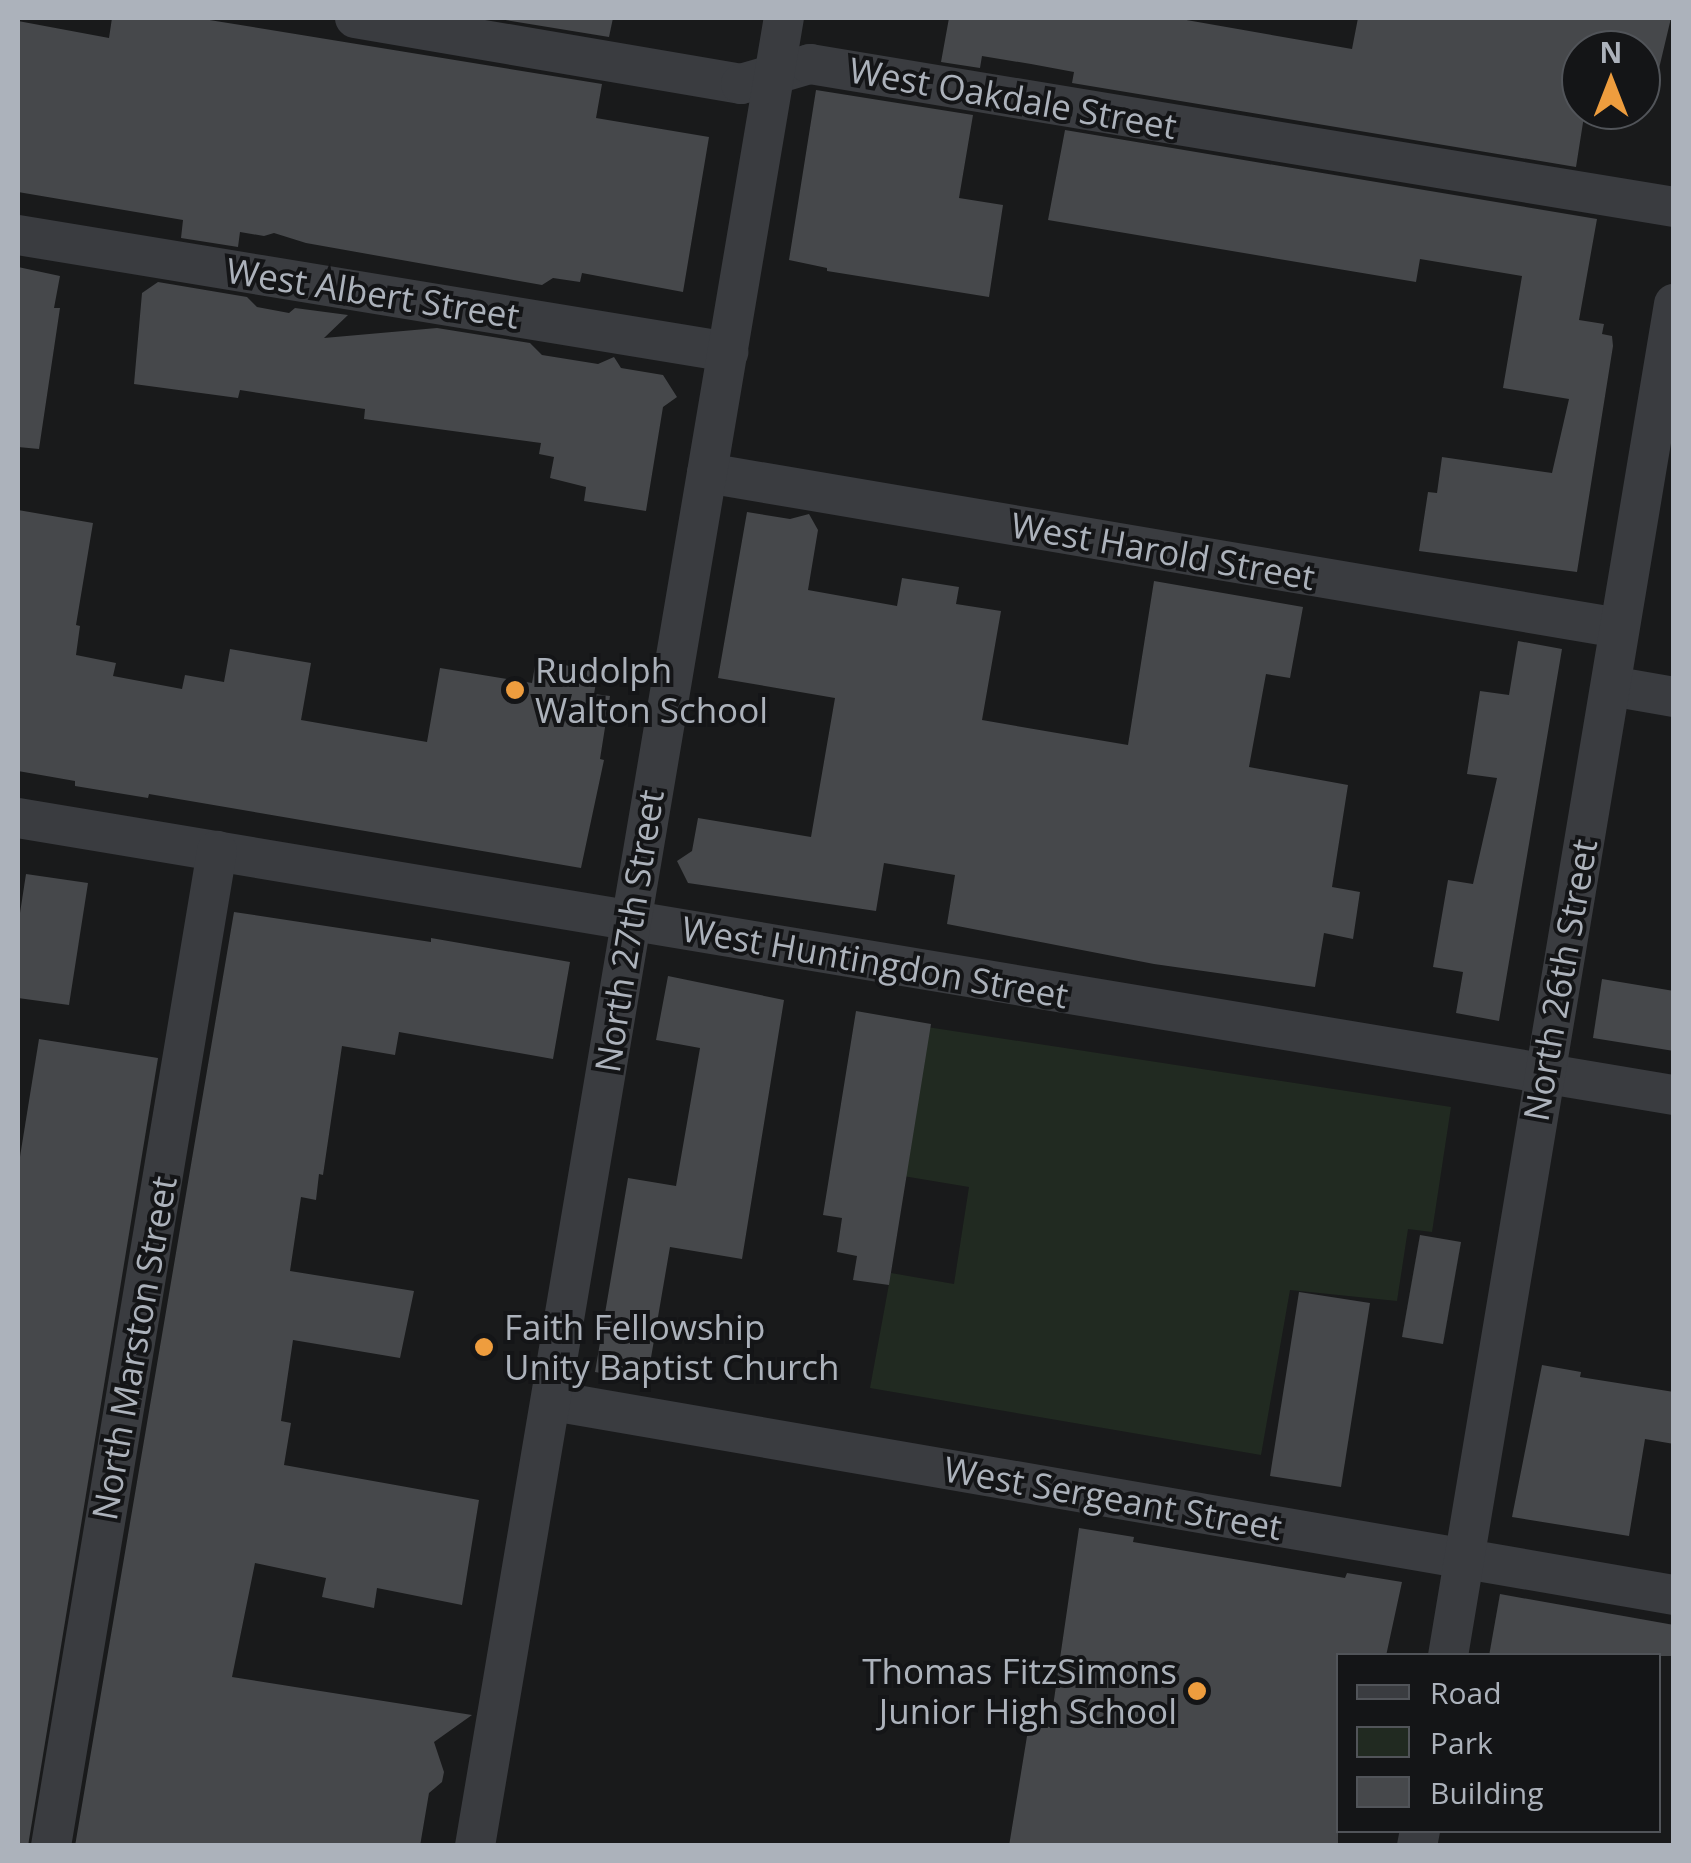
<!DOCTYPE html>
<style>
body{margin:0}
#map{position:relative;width:1691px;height:1863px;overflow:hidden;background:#191a1b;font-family:"Open Sans",sans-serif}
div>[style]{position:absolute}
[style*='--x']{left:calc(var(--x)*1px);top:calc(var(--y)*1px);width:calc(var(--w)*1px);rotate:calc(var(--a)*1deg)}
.green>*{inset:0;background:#212a21}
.building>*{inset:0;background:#46484b}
.minor>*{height:40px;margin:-20px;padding:0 20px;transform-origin:20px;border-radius:20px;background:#3a3c40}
.dots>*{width:28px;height:28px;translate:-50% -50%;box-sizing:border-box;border:5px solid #141517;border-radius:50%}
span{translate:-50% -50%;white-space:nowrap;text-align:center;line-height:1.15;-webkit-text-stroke:8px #141517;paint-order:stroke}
.street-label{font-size:35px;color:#acb2bb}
.poi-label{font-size:35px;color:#acb2bb}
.left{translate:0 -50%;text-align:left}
.right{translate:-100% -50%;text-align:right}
.frame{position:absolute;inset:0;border:20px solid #acb2bb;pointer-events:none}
.legend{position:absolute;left:1336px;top:1653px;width:325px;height:180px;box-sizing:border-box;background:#141517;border:2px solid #515459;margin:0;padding:12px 18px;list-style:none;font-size:30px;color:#acb2bb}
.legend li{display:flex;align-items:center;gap:20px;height:50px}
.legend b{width:50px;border:2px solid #515459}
.north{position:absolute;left:1561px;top:30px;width:100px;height:100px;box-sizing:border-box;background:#141517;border:2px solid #515459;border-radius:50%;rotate:0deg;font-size:28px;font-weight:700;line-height:40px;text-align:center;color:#acb2bb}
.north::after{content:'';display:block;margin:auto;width:35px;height:45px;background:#ee9d3e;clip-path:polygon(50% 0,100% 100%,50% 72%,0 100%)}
</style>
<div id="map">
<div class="green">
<div style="clip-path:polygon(927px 1027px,1451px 1107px,1432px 1232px,1408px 1229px,1397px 1301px,1290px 1290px,1261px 1455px,870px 1388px,891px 1273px,954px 1284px,969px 1187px,903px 1176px)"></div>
</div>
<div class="building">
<div style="clip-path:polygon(112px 18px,197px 18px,602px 84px,596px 118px,709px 137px,683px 292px,582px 273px,580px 282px,553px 278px,542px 285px,306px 243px,274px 233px,264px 236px,240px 232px,238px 247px,181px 238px,183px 220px,18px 192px,18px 21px,109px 38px)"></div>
<div style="clip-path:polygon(493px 18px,613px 18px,609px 37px)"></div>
<div style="clip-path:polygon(949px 18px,1175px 18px,1352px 49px,1358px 18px,1671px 18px,1657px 77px,1641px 74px,1641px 50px,1581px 50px,1581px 110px,1585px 110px,1576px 167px,1072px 83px,1074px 72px,1031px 64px,982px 56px,980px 68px,941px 62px)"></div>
<div style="clip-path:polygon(816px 90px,973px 115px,959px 198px,1003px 205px,989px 297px,827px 271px,827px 268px,789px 260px)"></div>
<div style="clip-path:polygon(1065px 130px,1597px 219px,1579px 320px,1604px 324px,1602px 334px,1612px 336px,1613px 346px,1577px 572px,1419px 551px,1428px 492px,1437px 493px,1442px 457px,1552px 473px,1569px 399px,1503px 388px,1522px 276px,1420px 259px,1416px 282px,1048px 220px)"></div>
<div style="clip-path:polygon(18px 267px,60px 276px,54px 308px,60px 308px,39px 449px,18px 447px)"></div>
<div style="clip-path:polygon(158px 282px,247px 297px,257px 307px,289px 313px,295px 308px,348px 315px,324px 338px,437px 328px,530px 343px,542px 355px,598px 364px,614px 357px,621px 368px,663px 375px,677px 397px,663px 407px,646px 511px,584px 501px,586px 487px,550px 478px,554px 457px,539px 454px,541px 443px,364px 419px,365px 409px,240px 390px,238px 398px,134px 384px,142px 293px)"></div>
<div style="clip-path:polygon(18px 510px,93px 523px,76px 625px,80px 626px,76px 655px,116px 663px,113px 676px,182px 689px,185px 675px,224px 682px,230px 649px,311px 663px,301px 720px,427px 742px,440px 668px,532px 683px,536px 660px,598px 671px,594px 694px,610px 696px,600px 759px,604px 760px,581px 868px,149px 794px,148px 798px,75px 786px,75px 781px,18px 771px)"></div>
<div style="clip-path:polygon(747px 512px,790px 519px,809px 514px,818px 530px,808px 590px,897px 606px,902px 578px,959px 587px,956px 604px,1001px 611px,982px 720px,1057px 733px,1128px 745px,1154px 581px,1303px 607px,1290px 678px,1266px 674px,1249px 767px,1348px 785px,1332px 887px,1360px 892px,1353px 939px,1324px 933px,1315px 987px,1154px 964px,947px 924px,955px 875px,884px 863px,876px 911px,688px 883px,677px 861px,692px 851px,698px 818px,811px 837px,835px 698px,718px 678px)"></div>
<div style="clip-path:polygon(1518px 641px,1562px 649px,1499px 1021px,1456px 1013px,1463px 972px,1433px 967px,1448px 880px,1473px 884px,1497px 778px,1467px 774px,1480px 691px,1509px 695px)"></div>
<div style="clip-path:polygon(26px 874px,88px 883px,69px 1005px,18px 998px,18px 926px)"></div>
<div style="clip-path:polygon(234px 912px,431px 942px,431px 938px,570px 962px,553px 1059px,399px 1032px,395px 1055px,342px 1046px,323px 1175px,319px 1174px,316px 1200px,301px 1197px,290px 1271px,414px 1291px,400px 1358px,293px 1340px,281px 1421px,291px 1423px,284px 1465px,479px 1500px,462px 1605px,377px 1588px,374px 1608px,322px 1597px,326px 1578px,255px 1563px,232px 1677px,472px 1715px,434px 1742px,444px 1772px,442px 1782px,429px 1793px,420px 1846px,75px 1846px)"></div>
<div style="clip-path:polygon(668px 976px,784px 1000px,742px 1259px,670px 1247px,647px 1381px,595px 1372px,628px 1178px,676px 1186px,700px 1048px,656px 1040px)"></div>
<div style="clip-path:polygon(1602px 979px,1674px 991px,1674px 1051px,1593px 1038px)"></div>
<div style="clip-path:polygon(856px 1011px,931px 1024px,889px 1285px,853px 1280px,857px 1256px,837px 1252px,842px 1218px,823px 1215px)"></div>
<div style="clip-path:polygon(39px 1039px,158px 1058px,28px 1846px,18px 1846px,18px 1169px)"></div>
<div style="clip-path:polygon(1420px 1235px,1461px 1242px,1443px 1344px,1402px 1337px)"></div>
<div style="clip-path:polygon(1299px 1292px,1370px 1303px,1341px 1487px,1270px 1476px)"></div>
<div style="clip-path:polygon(1542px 1365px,1581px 1372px,1580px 1377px,1674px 1392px,1674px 1444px,1645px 1439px,1629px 1536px,1512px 1517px)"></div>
<div style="clip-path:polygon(1079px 1528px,1134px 1537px,1133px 1542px,1345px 1578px,1347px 1573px,1402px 1582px,1386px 1656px,1338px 1656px,1338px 1846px,1009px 1846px,1029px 1724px,1050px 1727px)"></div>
<div style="clip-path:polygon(1500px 1594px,1674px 1625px,1674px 1656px,1489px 1656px)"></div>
</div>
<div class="minor">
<div style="--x:355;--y:18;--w:392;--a:9.7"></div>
<div style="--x:741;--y:84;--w:72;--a:-16.2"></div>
<div style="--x:810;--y:64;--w:876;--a:9.4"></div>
<div style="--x:18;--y:235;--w:720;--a:9.36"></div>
<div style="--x:707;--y:473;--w:925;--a:9.65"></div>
<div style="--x:1611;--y:686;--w:64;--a:9.9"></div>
<div style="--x:18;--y:818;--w:1679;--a:9.5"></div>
<div style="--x:553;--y:1401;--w:1138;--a:9.82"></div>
<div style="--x:1448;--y:1656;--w:1371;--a:-80.51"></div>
<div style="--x:51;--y:1846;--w:1009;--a:-80.53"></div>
<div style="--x:475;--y:1846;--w:1854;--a:-80.41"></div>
<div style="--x:1417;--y:1846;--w:16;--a:-79"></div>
</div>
<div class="dots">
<div style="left:515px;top:690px;background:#ee9d3e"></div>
<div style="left:484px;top:1347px;background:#ee9d3e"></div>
<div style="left:1197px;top:1691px;background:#ee9d3e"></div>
</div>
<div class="street-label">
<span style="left:1013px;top:98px;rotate:10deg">West Oakdale Street</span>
<span style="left:373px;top:293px;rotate:9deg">West Albert Street</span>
<span style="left:1163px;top:551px;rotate:10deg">West Harold Street</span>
<span style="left:629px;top:931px;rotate:-81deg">North 27th Street</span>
<span style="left:875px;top:962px;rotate:10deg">West Huntingdon Street</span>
<span style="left:1560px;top:980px;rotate:-80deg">North 26th Street</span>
<span style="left:134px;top:1348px;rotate:-80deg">North Marston Street</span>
<span style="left:1113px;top:1498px;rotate:10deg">West Sergeant Street</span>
</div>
<div class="poi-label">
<span class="left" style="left:535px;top:690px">Rudolph<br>Walton School</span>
<span class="left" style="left:504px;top:1347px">Faith Fellowship<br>Unity Baptist Church</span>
<span class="right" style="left:1177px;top:1691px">Thomas FitzSimons<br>Junior High School</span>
</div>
<div class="frame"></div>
<ul class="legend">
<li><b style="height:12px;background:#3a3c40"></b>Road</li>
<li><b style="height:28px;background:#212a21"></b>Park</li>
<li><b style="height:28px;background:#46484b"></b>Building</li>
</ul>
<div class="north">N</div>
</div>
